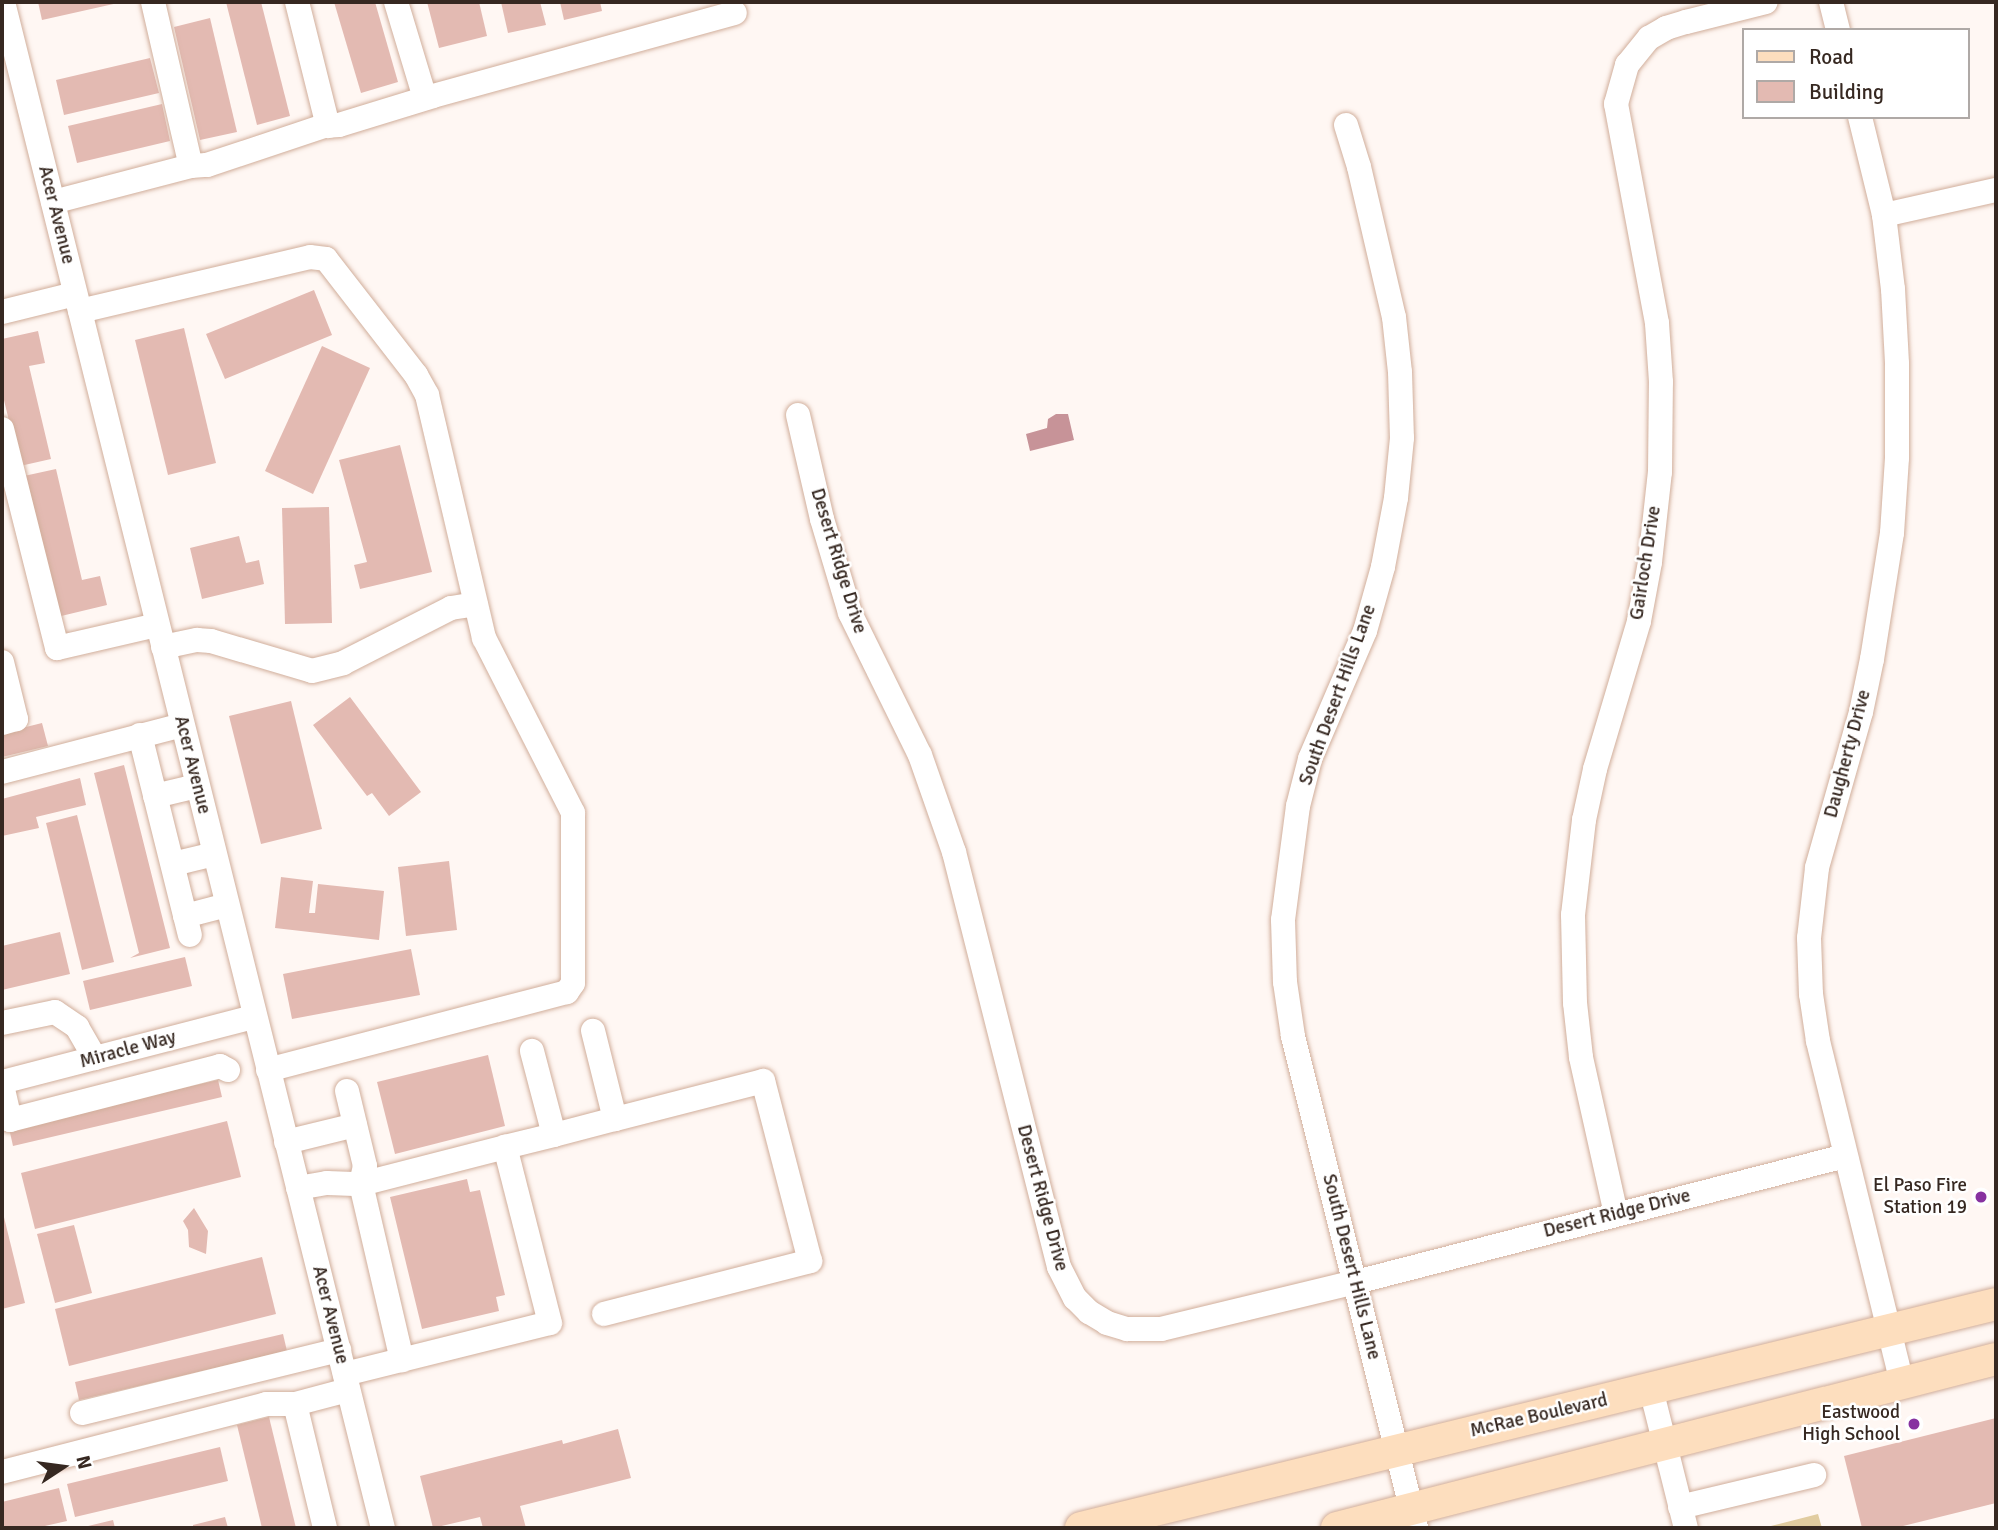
<!DOCTYPE html>
<style>
body{margin:0}
#map{position:relative;width:1998px;height:1530px;overflow:hidden;background:#fff7f3;font-family:Signika,sans-serif}
div>[style]{position:absolute}
[style*='--x']{left:calc(var(--x)*1px);top:calc(var(--y)*1px);width:calc(var(--w)*1px);rotate:calc(var(--a)*1deg)}
.green>*{inset:0;background:#e1cca0}
.water>*{inset:0;background:#c79398}
.building>*{inset:0;background:#e3bab2}
.roads{filter:drop-shadow(0 0 2px #d1ae9b) drop-shadow(0 0 2px #d1ae9b)}
.minor>*{height:24px;margin:-12px;padding:0 12px;transform-origin:12px;border-radius:12px;background:#fff}
.major>*{height:32px;margin:-16px;padding:0 16px;transform-origin:16px;border-radius:16px;background:#fddebe}
.dots>*{width:19px;height:19px;translate:-50% -50%;box-sizing:border-box;border:4px solid #fff;border-radius:50%}
span{translate:-50% -50%;white-space:nowrap;text-align:center;line-height:1.15;-webkit-text-stroke:5px #fff;paint-order:stroke}
.street-label{font-size:19px;color:#362821}
.poi-label{font-size:19px;color:#362821}
.right{translate:-100% -50%;text-align:right}
.frame{position:absolute;inset:0;border:4px solid #362821;pointer-events:none}
.legend{position:absolute;left:1742px;top:28px;width:228px;height:91px;box-sizing:border-box;background:#fff;border:2px solid #afa9a6;margin:0;padding:9px 12px;list-style:none;font-size:21px;color:#362821}
.legend li{display:flex;align-items:center;gap:14px;height:35px}
.legend b{width:35px;border:2px solid #afa9a6}
.north{position:absolute;left:28px;top:1432px;width:70px;height:70px;-webkit-text-stroke:5px #fff;paint-order:stroke;rotate:77deg;font-size:19px;font-weight:700;line-height:28px;text-align:center;color:#362821}
.north::after{content:'';display:block;margin:auto;width:24px;height:32px;background:#362821;clip-path:polygon(50% 0,100% 100%,50% 72%,0 100%)}
</style>
<div id="map">
<div class="green">
<div style="clip-path:polygon(1818px 1514px,1822px 1528px,1763px 1528px)"></div>
</div>
<div class="water">
<div style="clip-path:polygon(1056px 414px,1068px 414px,1074px 440px,1030px 451px,1026px 434px,1047px 428px,1048px 419px)"></div>
</div>
<div class="building">
<div style="clip-path:polygon(38px 2px,118px 2px,118px 3px,42px 20px)"></div>
<div style="clip-path:polygon(226px 2px,261px 2px,290px 116px,257px 125px)"></div>
<div style="clip-path:polygon(334px 2px,375px 2px,398px 82px,361px 93px)"></div>
<div style="clip-path:polygon(427px 2px,479px 2px,487px 36px,439px 48px)"></div>
<div style="clip-path:polygon(501px 2px,540px 2px,546px 25px,508px 33px)"></div>
<div style="clip-path:polygon(560px 2px,600px 2px,602px 11px,564px 20px)"></div>
<div style="clip-path:polygon(210px 18px,237px 132px,200px 140px,174px 27px)"></div>
<div style="clip-path:polygon(150px 58px,159px 93px,64px 115px,56px 80px)"></div>
<div style="clip-path:polygon(162px 104px,170px 141px,77px 163px,68px 126px)"></div>
<div style="clip-path:polygon(314px 290px,332px 335px,225px 379px,206px 334px)"></div>
<div style="clip-path:polygon(184px 328px,216px 463px,168px 475px,135px 340px)"></div>
<div style="clip-path:polygon(38px 331px,45px 363px,29px 366px,51px 459px,20px 466px,2px 392px,2px 339px)"></div>
<div style="clip-path:polygon(322px 346px,370px 368px,313px 494px,265px 471px)"></div>
<div style="clip-path:polygon(400px 445px,432px 572px,360px 589px,354px 565px,367px 562px,339px 460px)"></div>
<div style="clip-path:polygon(56px 469px,82px 580px,100px 576px,107px 605px,57px 617px,24px 476px)"></div>
<div style="clip-path:polygon(329px 507px,332px 623px,285px 624px,282px 508px)"></div>
<div style="clip-path:polygon(239px 536px,246px 563px,259px 560px,264px 584px,202px 599px,190px 548px)"></div>
<div style="clip-path:polygon(350px 697px,421px 792px,389px 816px,372px 793px,367px 796px,313px 725px)"></div>
<div style="clip-path:polygon(291px 701px,322px 829px,261px 844px,229px 716px)"></div>
<div style="clip-path:polygon(42px 723px,48px 746px,2px 757px,2px 733px)"></div>
<div style="clip-path:polygon(124px 765px,170px 948px,130px 958px,139px 953px,94px 773px)"></div>
<div style="clip-path:polygon(80px 778px,86px 805px,36px 817px,39px 828px,2px 836px,2px 799px)"></div>
<div style="clip-path:polygon(77px 815px,114px 962px,82px 970px,46px 823px)"></div>
<div style="clip-path:polygon(449px 861px,457px 930px,406px 936px,398px 867px)"></div>
<div style="clip-path:polygon(281px 877px,313px 881px,309px 913px,315px 913px,318px 884px,384px 891px,379px 940px,275px 928px)"></div>
<div style="clip-path:polygon(60px 932px,70px 974px,2px 990px,2px 946px)"></div>
<div style="clip-path:polygon(411px 949px,420px 995px,292px 1019px,283px 974px)"></div>
<div style="clip-path:polygon(185px 957px,192px 986px,90px 1010px,83px 981px)"></div>
<div style="clip-path:polygon(488px 1055px,505px 1126px,395px 1154px,377px 1082px)"></div>
<div style="clip-path:polygon(218px 1080px,222px 1097px,13px 1146px,9px 1128px)"></div>
<div style="clip-path:polygon(227px 1121px,241px 1177px,35px 1229px,21px 1173px)"></div>
<div style="clip-path:polygon(467px 1179px,470px 1192px,480px 1190px,505px 1295px,496px 1297px,499px 1311px,422px 1329px,390px 1197px)"></div>
<div style="clip-path:polygon(194px 1208px,208px 1231px,206px 1254px,189px 1247px,188px 1230px,183px 1221px)"></div>
<div style="clip-path:polygon(2px 1209px,25px 1303px,2px 1309px)"></div>
<div style="clip-path:polygon(74px 1225px,92px 1293px,55px 1303px,37px 1234px)"></div>
<div style="clip-path:polygon(262px 1257px,276px 1314px,69px 1366px,55px 1309px)"></div>
<div style="clip-path:polygon(283px 1334px,287px 1351px,79px 1400px,75px 1382px)"></div>
<div style="clip-path:polygon(269px 1417px,296px 1528px,262px 1528px,237px 1425px)"></div>
<div style="clip-path:polygon(1996px 1418px,1996px 1503px,1895px 1528px,1862px 1528px,1844px 1456px)"></div>
<div style="clip-path:polygon(618px 1429px,631px 1478px,520px 1506px,526px 1528px,483px 1528px,480px 1517px,433px 1528px,420px 1476px,562px 1440px,563px 1444px)"></div>
<div style="clip-path:polygon(220px 1447px,228px 1481px,75px 1517px,67px 1484px)"></div>
<div style="clip-path:polygon(59px 1488px,67px 1521px,36px 1528px,2px 1528px,2px 1502px)"></div>
<div style="clip-path:polygon(225px 1517px,228px 1528px,193px 1528px,193px 1525px)"></div>
<div style="clip-path:polygon(113px 1520px,115px 1528px,85px 1528px,84px 1527px)"></div>
</div>
<div class="roads">
<div class="minor">
<div style="--x:3;--y:2;--w:1573;--a:76.02"></div>
<div style="--x:153;--y:2;--w:168;--a:77"></div>
<div style="--x:297;--y:2;--w:128;--a:76"></div>
<div style="--x:396;--y:2;--w:100;--a:73.2"></div>
<div style="--x:1831;--y:2;--w:29;--a:76"></div>
<div style="--x:1860;--y:117;--w:101;--a:76.2"></div>
<div style="--x:1884;--y:215;--w:75;--a:83.1"></div>
<div style="--x:1893;--y:289;--w:75;--a:86.9"></div>
<div style="--x:1897;--y:364;--w:94;--a:90"></div>
<div style="--x:1897;--y:458;--w:75;--a:93.8"></div>
<div style="--x:1892;--y:533;--w:128;--a:99"></div>
<div style="--x:1872;--y:659;--w:54;--a:101.7"></div>
<div style="--x:1861;--y:712;--w:162;--a:105.8"></div>
<div style="--x:1817;--y:868;--w:70;--a:96.5"></div>
<div style="--x:1809;--y:938;--w:56;--a:88"></div>
<div style="--x:1811;--y:994;--w:48;--a:81.5"></div>
<div style="--x:1818;--y:1041;--w:353;--a:76.2"></div>
<div style="--x:1346;--y:125;--w:44;--a:72.8"></div>
<div style="--x:1359;--y:167;--w:154;--a:76.9"></div>
<div style="--x:1394;--y:317;--w:55;--a:83.8"></div>
<div style="--x:1400;--y:372;--w:66;--a:88.3"></div>
<div style="--x:1402;--y:438;--w:60;--a:95.7"></div>
<div style="--x:1396;--y:498;--w:70;--a:100.7"></div>
<div style="--x:1383;--y:567;--w:66;--a:105.7"></div>
<div style="--x:1365;--y:631;--w:139;--a:113.3"></div>
<div style="--x:1310;--y:759;--w:49;--a:104.3"></div>
<div style="--x:1298;--y:806;--w:115;--a:97.5"></div>
<div style="--x:1283;--y:920;--w:62;--a:88.2"></div>
<div style="--x:1285;--y:982;--w:55;--a:81.6"></div>
<div style="--x:1293;--y:1036;--w:507;--a:75.96"></div>
<div style="--x:53;--y:202;--w:143;--a:-14.6"></div>
<div style="--x:191;--y:166;--w:16;--a:-4"></div>
<div style="--x:207;--y:165;--w:123;--a:-18.4"></div>
<div style="--x:324;--y:126;--w:15;--a:-4"></div>
<div style="--x:339;--y:125;--w:98;--a:-17.1"></div>
<div style="--x:433;--y:96;--w:313;--a:-15.4"></div>
<div style="--x:1884;--y:215;--w:115;--a:-12.6"></div>
<div style="--x:80;--y:311;--w:236;--a:-13.2"></div>
<div style="--x:310;--y:257;--w:16;--a:7"></div>
<div style="--x:326;--y:259;--w:147;--a:52.2"></div>
<div style="--x:416;--y:375;--w:23;--a:61"></div>
<div style="--x:427;--y:395;--w:250;--a:76.8"></div>
<div style="--x:484;--y:638;--w:196;--a:63"></div>
<div style="--x:573;--y:813;--w:170;--a:90"></div>
<div style="--x:573;--y:983;--w:11;--a:124"></div>
<div style="--x:567;--y:992;--w:309;--a:165.4"></div>
<div style="--x:2;--y:312;--w:75;--a:-13.9"></div>
<div style="--x:798;--y:415;--w:107;--a:77"></div>
<div style="--x:822;--y:519;--w:98;--a:73.4"></div>
<div style="--x:850;--y:613;--w:158;--a:63.8"></div>
<div style="--x:920;--y:755;--w:103;--a:70.7"></div>
<div style="--x:954;--y:852;--w:428;--a:75.8"></div>
<div style="--x:1059;--y:1267;--w:35;--a:63"></div>
<div style="--x:1075;--y:1298;--w:20;--a:45"></div>
<div style="--x:1089;--y:1312;--w:21;--a:31"></div>
<div style="--x:1107;--y:1323;--w:21;--a:17"></div>
<div style="--x:1127;--y:1329;--w:34;--a:0"></div>
<div style="--x:1161;--y:1329;--w:201;--a:-13.6"></div>
<div style="--x:1356;--y:1282;--w:505;--a:-14.45"></div>
<div style="--x:2;--y:429;--w:226;--a:75.9"></div>
<div style="--x:57;--y:648;--w:103;--a:-13"></div>
<div style="--x:163;--y:647;--w:35;--a:-12"></div>
<div style="--x:197;--y:640;--w:14;--a:4"></div>
<div style="--x:211;--y:641;--w:105;--a:16.5"></div>
<div style="--x:312;--y:671;--w:32;--a:-14"></div>
<div style="--x:343;--y:663;--w:121;--a:-27"></div>
<div style="--x:451;--y:608;--w:25;--a:-9"></div>
<div style="--x:2;--y:662;--w:59;--a:76.2"></div>
<div style="--x:16;--y:719;--w:15;--a:164"></div>
<div style="--x:140;--y:735;--w:206;--a:76"></div>
<div style="--x:2;--y:772;--w:186;--a:-14.6"></div>
<div style="--x:155;--y:796;--w:43;--a:-13.4"></div>
<div style="--x:173;--y:864;--w:42;--a:-13.7"></div>
<div style="--x:185;--y:916;--w:43;--a:-14.7"></div>
<div style="--x:2;--y:1023;--w:54;--a:-11.7"></div>
<div style="--x:55;--y:1012;--w:27;--a:34"></div>
<div style="--x:77;--y:1027;--w:36;--a:60"></div>
<div style="--x:2;--y:1082;--w:260;--a:-14.5"></div>
<div style="--x:2;--y:1085;--w:36;--a:77"></div>
<div style="--x:10;--y:1120;--w:217;--a:-14.4"></div>
<div style="--x:220;--y:1066;--w:9;--a:27"></div>
<div style="--x:347;--y:1091;--w:77;--a:76.5"></div>
<div style="--x:365;--y:1166;--w:18;--a:103"></div>
<div style="--x:554;--y:1135;--w:63;--a:-14.7"></div>
<div style="--x:615;--y:1119;--w:91;--a:-104"></div>
<div style="--x:286;--y:1142;--w:71;--a:-13.8"></div>
<div style="--x:505;--y:1147;--w:50;--a:-13.8"></div>
<div style="--x:554;--y:1135;--w:87;--a:-104.7"></div>
<div style="--x:298;--y:1188;--w:29;--a:-10"></div>
<div style="--x:327;--y:1183;--w:34;--a:2"></div>
<div style="--x:361;--y:1184;--w:181;--a:76.9"></div>
<div style="--x:1616;--y:1214;--w:161;--a:-102.6"></div>
<div style="--x:1581;--y:1057;--w:54;--a:-96.3"></div>
<div style="--x:1575;--y:1003;--w:88;--a:-91.3"></div>
<div style="--x:1573;--y:915;--w:96;--a:-83.4"></div>
<div style="--x:1584;--y:820;--w:52;--a:-77.8"></div>
<div style="--x:1595;--y:769;--w:154;--a:-73.4"></div>
<div style="--x:1639;--y:621;--w:60;--a:-79.4"></div>
<div style="--x:1650;--y:562;--w:91;--a:-83.7"></div>
<div style="--x:1660;--y:472;--w:90;--a:-89.4"></div>
<div style="--x:1661;--y:382;--w:59;--a:-93.9"></div>
<div style="--x:1657;--y:323;--w:223;--a:-100.6"></div>
<div style="--x:1616;--y:104;--w:41;--a:-74.2"></div>
<div style="--x:1627;--y:65;--w:35;--a:-51"></div>
<div style="--x:1649;--y:38;--w:20;--a:-30"></div>
<div style="--x:1666;--y:28;--w:21;--a:-17"></div>
<div style="--x:1686;--y:22;--w:82;--a:-14"></div>
<div style="--x:604;--y:1314;--w:213;--a:-14.4"></div>
<div style="--x:810;--y:1261;--w:186;--a:-104.6"></div>
<div style="--x:763;--y:1081;--w:153;--a:165.6"></div>
<div style="--x:345;--y:1374;--w:211;--a:-14"></div>
<div style="--x:550;--y:1323;--w:182;--a:-104.3"></div>
<div style="--x:505;--y:1147;--w:149;--a:165.6"></div>
<div style="--x:1651;--y:1389;--w:143;--a:75.9"></div>
<div style="--x:295;--y:1404;--w:128;--a:76.4"></div>
<div style="--x:82;--y:1413;--w:265;--a:-13.8"></div>
<div style="--x:2;--y:1472;--w:273;--a:-14.4"></div>
<div style="--x:266;--y:1404;--w:29;--a:0"></div>
<div style="--x:295;--y:1404;--w:55;--a:-14.8"></div>
<div style="--x:1680;--y:1507;--w:138;--a:-13.4"></div>
</div>
<div class="major">
<div style="--x:1081;--y:1528;--w:942;--a:-13.76"></div>
<div style="--x:1337;--y:1528;--w:680;--a:-14.38"></div>
</div>
</div>
<div class="dots">
<div style="left:1981px;top:1197px;background:#8732a0"></div>
<div style="left:1914px;top:1424px;background:#8732a0"></div>
</div>
<div class="street-label">
<span style="left:56px;top:215px;rotate:76deg">Acer Avenue</span>
<span style="left:838px;top:561px;rotate:73deg">Desert Ridge Drive</span>
<span style="left:1646px;top:563px;rotate:-81deg">Gairloch Drive</span>
<span style="left:1338px;top:695px;rotate:-70deg">South Desert Hills Lane</span>
<span style="left:1848px;top:754px;rotate:-75deg">Daugherty Drive</span>
<span style="left:192px;top:765px;rotate:76deg">Acer Avenue</span>
<span style="left:128px;top:1050px;rotate:-15deg">Miracle Way</span>
<span style="left:1042px;top:1198px;rotate:75deg">Desert Ridge Drive</span>
<span style="left:1617px;top:1214px;rotate:-14deg">Desert Ridge Drive</span>
<span style="left:1351px;top:1267px;rotate:76deg">South Desert Hills Lane</span>
<span style="left:330px;top:1315px;rotate:76deg">Acer Avenue</span>
<span style="left:1539px;top:1416px;rotate:-13deg">McRae Boulevard</span>
</div>
<div class="poi-label">
<span class="right" style="left:1967px;top:1197px">El Paso Fire<br>Station 19</span>
<span class="right" style="left:1900px;top:1424px">Eastwood<br>High School</span>
</div>
<div class="frame"></div>
<ul class="legend">
<li><b style="height:9px;background:#fddebe"></b>Road</li>
<li><b style="height:19px;background:#e3bab2"></b>Building</li>
</ul>
<div class="north">N</div>
</div>
